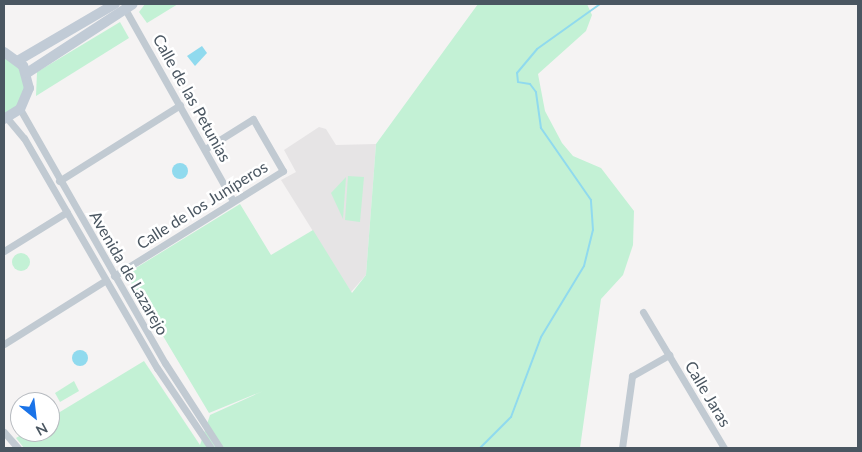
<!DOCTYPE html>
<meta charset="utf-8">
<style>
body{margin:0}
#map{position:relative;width:862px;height:452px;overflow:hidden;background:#f5f3f3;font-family:Lato,sans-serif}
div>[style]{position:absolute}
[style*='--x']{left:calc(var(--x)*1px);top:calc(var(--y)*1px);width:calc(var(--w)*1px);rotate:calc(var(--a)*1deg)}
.education>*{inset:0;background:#e6e4e5}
.green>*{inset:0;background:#c3f1d5}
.round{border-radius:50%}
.water>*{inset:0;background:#90daee}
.stream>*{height:2px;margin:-1px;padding:0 1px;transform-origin:1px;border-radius:1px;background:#90daee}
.street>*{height:7px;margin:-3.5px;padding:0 3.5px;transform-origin:3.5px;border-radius:3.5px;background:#c1cad2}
.secondary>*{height:10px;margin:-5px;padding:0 5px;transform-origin:5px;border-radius:5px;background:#c1cbd6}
span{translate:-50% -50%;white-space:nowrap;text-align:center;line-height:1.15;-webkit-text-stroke:5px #fff;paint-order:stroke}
.street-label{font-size:16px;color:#4a5661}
.frame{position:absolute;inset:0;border:5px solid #4a5661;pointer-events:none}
.north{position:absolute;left:10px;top:392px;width:50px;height:50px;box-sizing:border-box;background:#fff;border:1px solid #b7bbc0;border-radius:50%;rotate:151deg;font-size:14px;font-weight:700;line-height:20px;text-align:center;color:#4a5661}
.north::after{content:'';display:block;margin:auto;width:18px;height:22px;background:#1a73e8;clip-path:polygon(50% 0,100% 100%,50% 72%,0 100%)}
</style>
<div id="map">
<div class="education">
<div style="clip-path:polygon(319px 127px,326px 129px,336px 145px,376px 144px,366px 275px,351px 292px,281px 180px,296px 172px,284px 150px)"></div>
</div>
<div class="green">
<div style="clip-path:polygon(145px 4px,178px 4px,147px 23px,139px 12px)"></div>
<div style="clip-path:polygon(478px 4px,587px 4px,592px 15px,586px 31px,538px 74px,545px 111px,562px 143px,573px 156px,601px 168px,634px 211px,633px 245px,623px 275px,601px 299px,580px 448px,24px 448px,16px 438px,26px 432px,50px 432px,50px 418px,144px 361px,200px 445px,210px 415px,263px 391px,209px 413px,126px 274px,240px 204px,271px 255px,313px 230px,352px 293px,366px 275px,376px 144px)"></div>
<div style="clip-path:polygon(120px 22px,129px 38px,36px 96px,37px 72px)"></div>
<div style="clip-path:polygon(4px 55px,17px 63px,26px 83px,20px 104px,4px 115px)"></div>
<div style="clip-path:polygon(348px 176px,364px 177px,360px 222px,345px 220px)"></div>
<div style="clip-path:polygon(346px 177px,343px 219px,331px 193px)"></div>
<div class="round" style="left:12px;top:253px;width:18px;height:18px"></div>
<div style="clip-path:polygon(74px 381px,79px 391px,60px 402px,55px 393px)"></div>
</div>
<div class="water">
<div style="clip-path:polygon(202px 46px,207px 53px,195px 66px,187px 56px)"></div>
<div class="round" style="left:172px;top:163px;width:16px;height:16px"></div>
<div class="round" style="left:72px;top:350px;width:16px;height:16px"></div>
</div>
<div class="stream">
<div style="--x:480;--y:448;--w:44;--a:-45"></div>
<div style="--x:511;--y:417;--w:85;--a:-69.4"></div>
<div style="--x:541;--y:337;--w:83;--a:-58.8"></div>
<div style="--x:584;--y:266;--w:37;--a:-76"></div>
<div style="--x:593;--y:230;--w:30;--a:-94"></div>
<div style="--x:591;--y:200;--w:88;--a:-124.8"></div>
<div style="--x:541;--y:128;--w:36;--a:-98"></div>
<div style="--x:536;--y:92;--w:10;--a:-127"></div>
<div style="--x:530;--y:84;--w:12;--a:-171"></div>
<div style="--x:518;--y:82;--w:9;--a:-96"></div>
<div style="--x:517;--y:73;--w:31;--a:-50"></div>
<div style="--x:537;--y:49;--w:77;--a:-35.5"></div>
</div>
<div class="street">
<div style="--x:125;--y:9;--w:220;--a:60.6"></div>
<div style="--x:20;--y:109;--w:292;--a:60.3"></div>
<div style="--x:165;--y:363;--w:101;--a:57.1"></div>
<div style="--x:7;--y:118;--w:26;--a:50"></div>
<div style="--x:24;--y:138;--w:266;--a:60"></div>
<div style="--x:157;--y:368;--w:97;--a:56"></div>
<div style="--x:59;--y:181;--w:143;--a:-32.1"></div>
<div style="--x:4;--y:251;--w:74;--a:-31.8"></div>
<div style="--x:114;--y:276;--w:199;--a:-31.9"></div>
<div style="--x:283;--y:171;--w:60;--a:-120"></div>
<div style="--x:253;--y:119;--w:57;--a:148"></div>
<div style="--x:643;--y:312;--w:158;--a:59.2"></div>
<div style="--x:4;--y:344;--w:120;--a:-32.1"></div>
<div style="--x:4;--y:432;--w:21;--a:49"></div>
<div style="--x:622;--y:448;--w:73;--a:-82.1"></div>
<div style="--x:632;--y:376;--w:43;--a:-29.6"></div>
</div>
<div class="secondary">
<div style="--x:4;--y:52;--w:24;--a:36"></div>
<div style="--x:23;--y:66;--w:23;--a:75"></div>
<div style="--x:29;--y:88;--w:23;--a:113"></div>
<div style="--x:20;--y:109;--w:19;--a:148"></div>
<div style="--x:19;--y:60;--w:111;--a:-30.3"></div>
<div style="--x:27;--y:73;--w:126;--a:-33.1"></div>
</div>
<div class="street-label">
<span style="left:192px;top:98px;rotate:61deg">Calle de las Petunias</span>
<span style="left:202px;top:205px;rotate:-32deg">Calle de los Juníperos</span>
<span style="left:129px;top:273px;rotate:60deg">Avenida de Lazarejo</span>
<span style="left:708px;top:394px;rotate:59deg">Calle Jaras</span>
</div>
<div class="frame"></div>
<div class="north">N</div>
</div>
